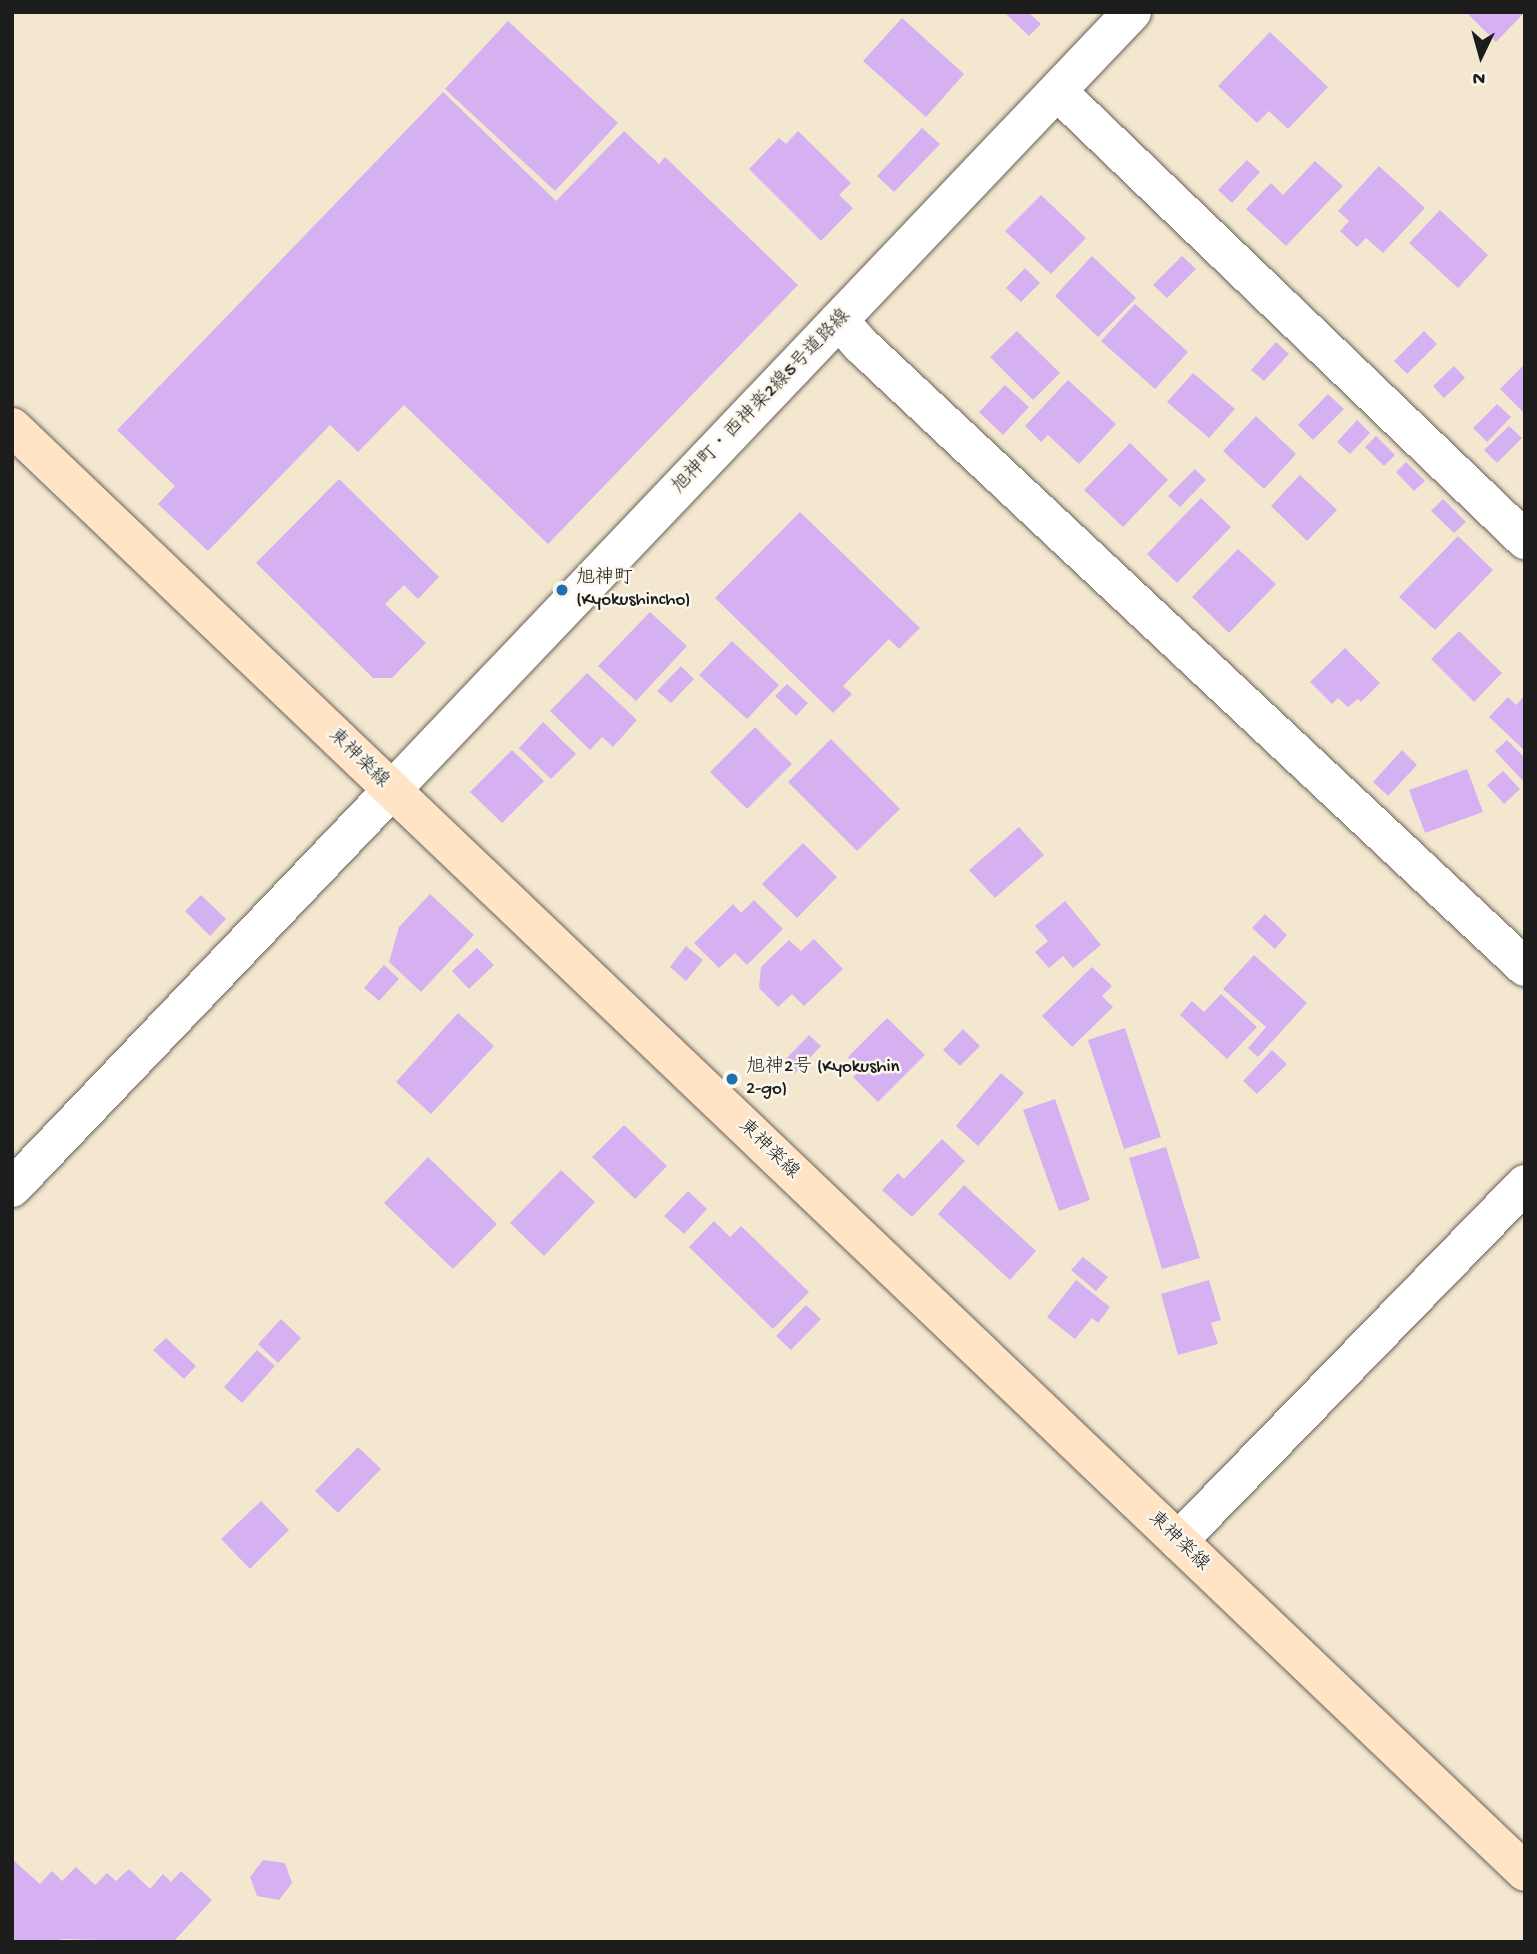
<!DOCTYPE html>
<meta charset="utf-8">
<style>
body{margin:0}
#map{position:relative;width:1537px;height:1954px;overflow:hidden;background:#f4e7cf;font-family:"Gochi Hand","Klee One",sans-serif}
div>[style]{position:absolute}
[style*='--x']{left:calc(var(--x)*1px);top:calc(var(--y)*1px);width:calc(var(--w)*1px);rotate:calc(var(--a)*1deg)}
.building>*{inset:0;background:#d5b1f2}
.roads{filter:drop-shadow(0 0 2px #68635b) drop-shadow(0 0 2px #68635b)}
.minor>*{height:38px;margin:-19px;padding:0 19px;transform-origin:19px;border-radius:19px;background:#fff}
.tertiary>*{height:38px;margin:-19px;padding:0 19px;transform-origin:19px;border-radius:19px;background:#fff}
.secondary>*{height:38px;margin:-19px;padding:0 19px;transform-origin:19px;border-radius:19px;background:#ffe4c6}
.dots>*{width:19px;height:19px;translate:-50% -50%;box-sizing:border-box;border:4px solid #fbf7ec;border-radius:50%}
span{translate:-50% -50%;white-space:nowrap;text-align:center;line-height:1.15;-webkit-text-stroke:5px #fbf7ec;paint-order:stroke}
.street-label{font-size:19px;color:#1c1c1c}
.poi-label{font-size:19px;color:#1c1c1c}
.left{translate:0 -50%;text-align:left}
.frame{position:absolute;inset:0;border:14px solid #1c1c1c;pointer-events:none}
.north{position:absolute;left:1446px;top:21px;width:70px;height:70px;-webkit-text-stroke:5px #fbf7ec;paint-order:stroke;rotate:185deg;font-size:19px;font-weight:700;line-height:28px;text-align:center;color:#1c1c1c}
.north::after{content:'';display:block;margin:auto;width:24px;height:32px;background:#1c1c1c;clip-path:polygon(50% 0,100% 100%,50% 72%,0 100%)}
</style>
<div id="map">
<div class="building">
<div style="clip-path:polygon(1004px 12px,1028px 12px,1041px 24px,1029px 36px)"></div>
<div style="clip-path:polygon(1466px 12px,1525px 12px,1496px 42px)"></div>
<div style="clip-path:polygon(902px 18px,964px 74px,926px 117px,863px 61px)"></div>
<div style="clip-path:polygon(508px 21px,618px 123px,555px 191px,445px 89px)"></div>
<div style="clip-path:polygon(1270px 32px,1328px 87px,1288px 129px,1269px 111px,1257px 123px,1218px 86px)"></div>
<div style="clip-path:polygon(443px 92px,556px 201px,624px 131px,659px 164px,665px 157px,798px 285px,548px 544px,404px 405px,358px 452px,330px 425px,208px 551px,158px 504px,175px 486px,117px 430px)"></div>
<div style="clip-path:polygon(922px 128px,940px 144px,894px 192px,877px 176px)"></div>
<div style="clip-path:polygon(798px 131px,851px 183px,839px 195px,853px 208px,821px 241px,749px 169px,779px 138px,786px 144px)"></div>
<div style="clip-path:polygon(1247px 160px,1260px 172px,1232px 203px,1218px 190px)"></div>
<div style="clip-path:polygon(1315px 161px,1343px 186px,1286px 246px,1246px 209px,1271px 183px,1283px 195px)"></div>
<div style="clip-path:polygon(1379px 166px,1425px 208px,1383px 253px,1366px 238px,1357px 247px,1340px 231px,1349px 221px,1338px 211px)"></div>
<div style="clip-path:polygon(1041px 195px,1086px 238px,1051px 274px,1005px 231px)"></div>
<div style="clip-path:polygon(1440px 210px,1488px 255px,1458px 288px,1409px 243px)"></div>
<div style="clip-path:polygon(1092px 256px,1136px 298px,1098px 337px,1055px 296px)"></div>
<div style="clip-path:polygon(1182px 256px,1196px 269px,1167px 298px,1153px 285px)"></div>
<div style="clip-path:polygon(1025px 268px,1040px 283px,1021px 302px,1006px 288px)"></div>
<div style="clip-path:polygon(1135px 304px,1188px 352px,1155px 389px,1101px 341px)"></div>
<div style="clip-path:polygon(1017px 331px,1060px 373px,1033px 400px,990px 357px)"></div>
<div style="clip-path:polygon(1424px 331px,1437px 344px,1407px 374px,1394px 361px)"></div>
<div style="clip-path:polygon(1276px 342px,1289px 354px,1264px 381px,1251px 370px)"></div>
<div style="clip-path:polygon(1525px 364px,1525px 414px,1500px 389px)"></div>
<div style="clip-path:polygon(1454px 366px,1465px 378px,1444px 398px,1433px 386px)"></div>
<div style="clip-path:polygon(1193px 373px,1235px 409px,1209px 438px,1167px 402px)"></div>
<div style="clip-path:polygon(1068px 380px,1116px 424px,1079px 464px,1048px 435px,1041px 442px,1025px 426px)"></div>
<div style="clip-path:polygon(1005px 385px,1029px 407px,1003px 435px,979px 412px)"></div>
<div style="clip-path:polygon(1328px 394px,1344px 409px,1313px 440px,1298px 425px)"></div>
<div style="clip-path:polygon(1497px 404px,1511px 417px,1487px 442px,1473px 428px)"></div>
<div style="clip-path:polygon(1256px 416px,1296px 454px,1264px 489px,1223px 451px)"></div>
<div style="clip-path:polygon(1357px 420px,1370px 433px,1350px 454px,1337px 442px)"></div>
<div style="clip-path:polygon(1509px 426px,1522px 438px,1497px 463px,1484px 450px)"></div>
<div style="clip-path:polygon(1376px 436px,1395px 455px,1384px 466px,1365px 447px)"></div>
<div style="clip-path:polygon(1130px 443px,1168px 480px,1123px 527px,1084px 490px)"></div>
<div style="clip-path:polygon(1406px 462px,1425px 481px,1414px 491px,1396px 472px)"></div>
<div style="clip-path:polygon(1195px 469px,1206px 480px,1180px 507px,1168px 496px)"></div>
<div style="clip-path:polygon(1300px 475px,1337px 510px,1307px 541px,1271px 506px)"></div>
<div style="clip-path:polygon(339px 479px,439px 577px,418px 599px,404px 585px,385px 604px,426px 643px,392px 678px,373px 678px,256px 563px)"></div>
<div style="clip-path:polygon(1201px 498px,1231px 527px,1177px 583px,1147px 554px)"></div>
<div style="clip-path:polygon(1443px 499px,1466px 522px,1454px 533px,1431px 511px)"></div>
<div style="clip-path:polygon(800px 512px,920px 628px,899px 649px,889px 639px,843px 686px,852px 694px,833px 713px,715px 598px)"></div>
<div style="clip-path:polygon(1458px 536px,1493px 570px,1435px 630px,1399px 597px)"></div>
<div style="clip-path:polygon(1238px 549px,1276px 584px,1229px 633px,1192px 597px)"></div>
<div style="clip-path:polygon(650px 612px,687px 646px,636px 701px,598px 666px)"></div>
<div style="clip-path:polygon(1459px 631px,1502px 673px,1474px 702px,1431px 659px)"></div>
<div style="clip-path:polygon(732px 641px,779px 685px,747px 719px,699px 675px)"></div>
<div style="clip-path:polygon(1345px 648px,1380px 683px,1361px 702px,1358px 699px,1348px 707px,1338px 698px,1332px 704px,1310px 682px)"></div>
<div style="clip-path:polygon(681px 666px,694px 679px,671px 703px,657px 691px)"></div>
<div style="clip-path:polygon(587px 673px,637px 720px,613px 747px,602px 737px,590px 750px,550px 711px)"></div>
<div style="clip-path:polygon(787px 684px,808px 703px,796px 716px,775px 696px)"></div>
<div style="clip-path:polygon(1525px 695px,1525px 751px,1489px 717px,1508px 697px,1516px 705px)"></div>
<div style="clip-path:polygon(543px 722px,576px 754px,551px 779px,519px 748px)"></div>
<div style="clip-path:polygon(755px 727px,792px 764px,747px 809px,710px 772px)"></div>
<div style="clip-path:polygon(831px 739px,900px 809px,857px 851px,788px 782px)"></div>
<div style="clip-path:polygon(1507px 740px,1525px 758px,1523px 781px,1495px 751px)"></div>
<div style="clip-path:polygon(512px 750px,544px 781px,502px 823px,470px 792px)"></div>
<div style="clip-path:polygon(1402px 750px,1417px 765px,1388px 796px,1373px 782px)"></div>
<div style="clip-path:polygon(1467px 769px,1483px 812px,1425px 833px,1409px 790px)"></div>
<div style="clip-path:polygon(1503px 771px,1520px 789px,1504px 804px,1487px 785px)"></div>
<div style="clip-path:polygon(1019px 827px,1044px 855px,995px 898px,969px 870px)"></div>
<div style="clip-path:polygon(803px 843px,837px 877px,797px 918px,762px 884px)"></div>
<div style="clip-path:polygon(430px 894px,474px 935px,421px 992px,389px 962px,399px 927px)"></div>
<div style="clip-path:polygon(201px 895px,226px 919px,210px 936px,185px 911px)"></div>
<div style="clip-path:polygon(754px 900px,783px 929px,747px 965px,735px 953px,719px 968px,694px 943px,733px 904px,741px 913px)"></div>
<div style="clip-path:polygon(1065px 901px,1101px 945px,1073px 968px,1063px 956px,1049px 968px,1035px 952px,1048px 941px,1035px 926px)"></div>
<div style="clip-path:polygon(1265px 914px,1287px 935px,1275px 949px,1252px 928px)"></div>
<div style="clip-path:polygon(814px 939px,843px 969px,804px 1006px,792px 994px,778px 1007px,759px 988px,761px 967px,789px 940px,801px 951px)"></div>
<div style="clip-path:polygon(686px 946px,703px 960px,686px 981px,670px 967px)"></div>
<div style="clip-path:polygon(477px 948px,494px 965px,469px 989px,452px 971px)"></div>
<div style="clip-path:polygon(1254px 955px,1307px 1003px,1258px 1057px,1248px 1048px,1266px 1027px,1223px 989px)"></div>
<div style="clip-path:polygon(384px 965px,399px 979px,379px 1001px,364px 988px)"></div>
<div style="clip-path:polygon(1092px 967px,1112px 986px,1102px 996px,1113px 1007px,1072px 1047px,1042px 1016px)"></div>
<div style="clip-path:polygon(1221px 994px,1257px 1027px,1227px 1059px,1180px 1015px,1192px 1001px,1204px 1012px)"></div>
<div style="clip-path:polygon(458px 1013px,494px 1046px,431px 1114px,396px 1082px)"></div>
<div style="clip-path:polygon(887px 1018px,925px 1055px,878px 1102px,853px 1077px,861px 1070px,848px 1057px)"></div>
<div style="clip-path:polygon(1125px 1028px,1161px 1137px,1124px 1149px,1088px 1040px)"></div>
<div style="clip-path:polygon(963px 1029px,980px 1046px,960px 1066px,943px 1050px)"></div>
<div style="clip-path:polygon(809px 1035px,821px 1046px,794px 1074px,782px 1063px)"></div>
<div style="clip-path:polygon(1272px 1050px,1287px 1064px,1257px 1094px,1243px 1081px)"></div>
<div style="clip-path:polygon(1001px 1073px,1024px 1093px,978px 1146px,956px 1126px)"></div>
<div style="clip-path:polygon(1055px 1099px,1090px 1200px,1059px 1211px,1023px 1110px)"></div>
<div style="clip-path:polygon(624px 1125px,667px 1166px,635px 1199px,592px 1157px)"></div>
<div style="clip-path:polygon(942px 1139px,965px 1161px,912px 1217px,882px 1190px,898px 1173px,904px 1179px)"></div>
<div style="clip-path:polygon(1166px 1147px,1200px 1258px,1162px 1269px,1129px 1158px)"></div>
<div style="clip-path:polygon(428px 1157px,497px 1224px,453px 1269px,384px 1203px)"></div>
<div style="clip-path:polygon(561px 1170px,595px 1202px,544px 1256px,510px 1223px)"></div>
<div style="clip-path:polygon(964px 1185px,1036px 1251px,1010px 1280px,938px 1214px)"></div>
<div style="clip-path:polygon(688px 1191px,707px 1209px,684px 1234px,664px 1216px)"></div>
<div style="clip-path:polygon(714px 1221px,730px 1237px,741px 1226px,809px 1292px,773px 1329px,689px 1247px)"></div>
<div style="clip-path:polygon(1083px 1257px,1108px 1277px,1096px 1291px,1071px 1270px)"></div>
<div style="clip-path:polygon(1076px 1280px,1110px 1307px,1098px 1323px,1092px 1318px,1075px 1339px,1047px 1317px)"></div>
<div style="clip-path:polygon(1209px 1280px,1221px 1320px,1211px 1323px,1218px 1344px,1178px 1355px,1161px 1294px)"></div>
<div style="clip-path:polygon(806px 1305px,821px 1319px,791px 1350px,776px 1336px)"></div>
<div style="clip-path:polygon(281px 1319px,301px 1338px,278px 1363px,258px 1344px)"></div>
<div style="clip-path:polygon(166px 1338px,196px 1366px,184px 1379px,153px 1350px)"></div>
<div style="clip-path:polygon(257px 1350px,275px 1366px,242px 1403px,224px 1387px)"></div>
<div style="clip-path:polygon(358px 1447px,381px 1469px,338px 1513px,315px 1491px)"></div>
<div style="clip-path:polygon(261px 1501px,289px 1530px,250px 1569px,221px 1539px)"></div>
<div style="clip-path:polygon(12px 1859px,40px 1884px,52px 1871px,62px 1881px,76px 1867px,95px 1885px,107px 1873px,116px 1881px,129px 1869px,150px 1889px,163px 1874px,171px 1882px,181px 1871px,212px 1900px,173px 1942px,61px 1939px,59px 1942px,12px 1942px)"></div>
<div style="clip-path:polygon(263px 1860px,285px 1863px,292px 1883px,279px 1900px,257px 1896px,250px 1877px)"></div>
</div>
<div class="roads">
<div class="minor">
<div style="--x:1057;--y:91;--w:649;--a:43.81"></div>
<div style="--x:839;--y:320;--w:35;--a:49"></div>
<div style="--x:862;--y:346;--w:908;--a:43.13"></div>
<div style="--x:12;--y:1188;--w:549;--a:-46.33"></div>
<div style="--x:1178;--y:1541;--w:498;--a:-45.8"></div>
</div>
<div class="tertiary">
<div style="--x:391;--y:791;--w:1075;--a:-46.43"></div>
</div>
<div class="secondary">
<div style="--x:12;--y:427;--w:2092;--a:43.68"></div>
</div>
</div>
<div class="dots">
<div style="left:562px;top:590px;background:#1f6fb2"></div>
<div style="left:732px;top:1079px;background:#1f6fb2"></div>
</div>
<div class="street-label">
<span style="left:762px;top:402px;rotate:-46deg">旭神町・西神楽2線5号道路線</span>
<span style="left:358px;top:759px;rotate:44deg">東神楽線</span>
<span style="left:768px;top:1150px;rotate:44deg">東神楽線</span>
<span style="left:1178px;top:1542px;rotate:44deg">東神楽線</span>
</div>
<div class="poi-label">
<span class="left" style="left:576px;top:590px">旭神町<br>(Kyokushincho)</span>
<span class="left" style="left:746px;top:1079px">旭神2号 (Kyokushin<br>2-go)</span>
</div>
<div class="frame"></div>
<div class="north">N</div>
</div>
